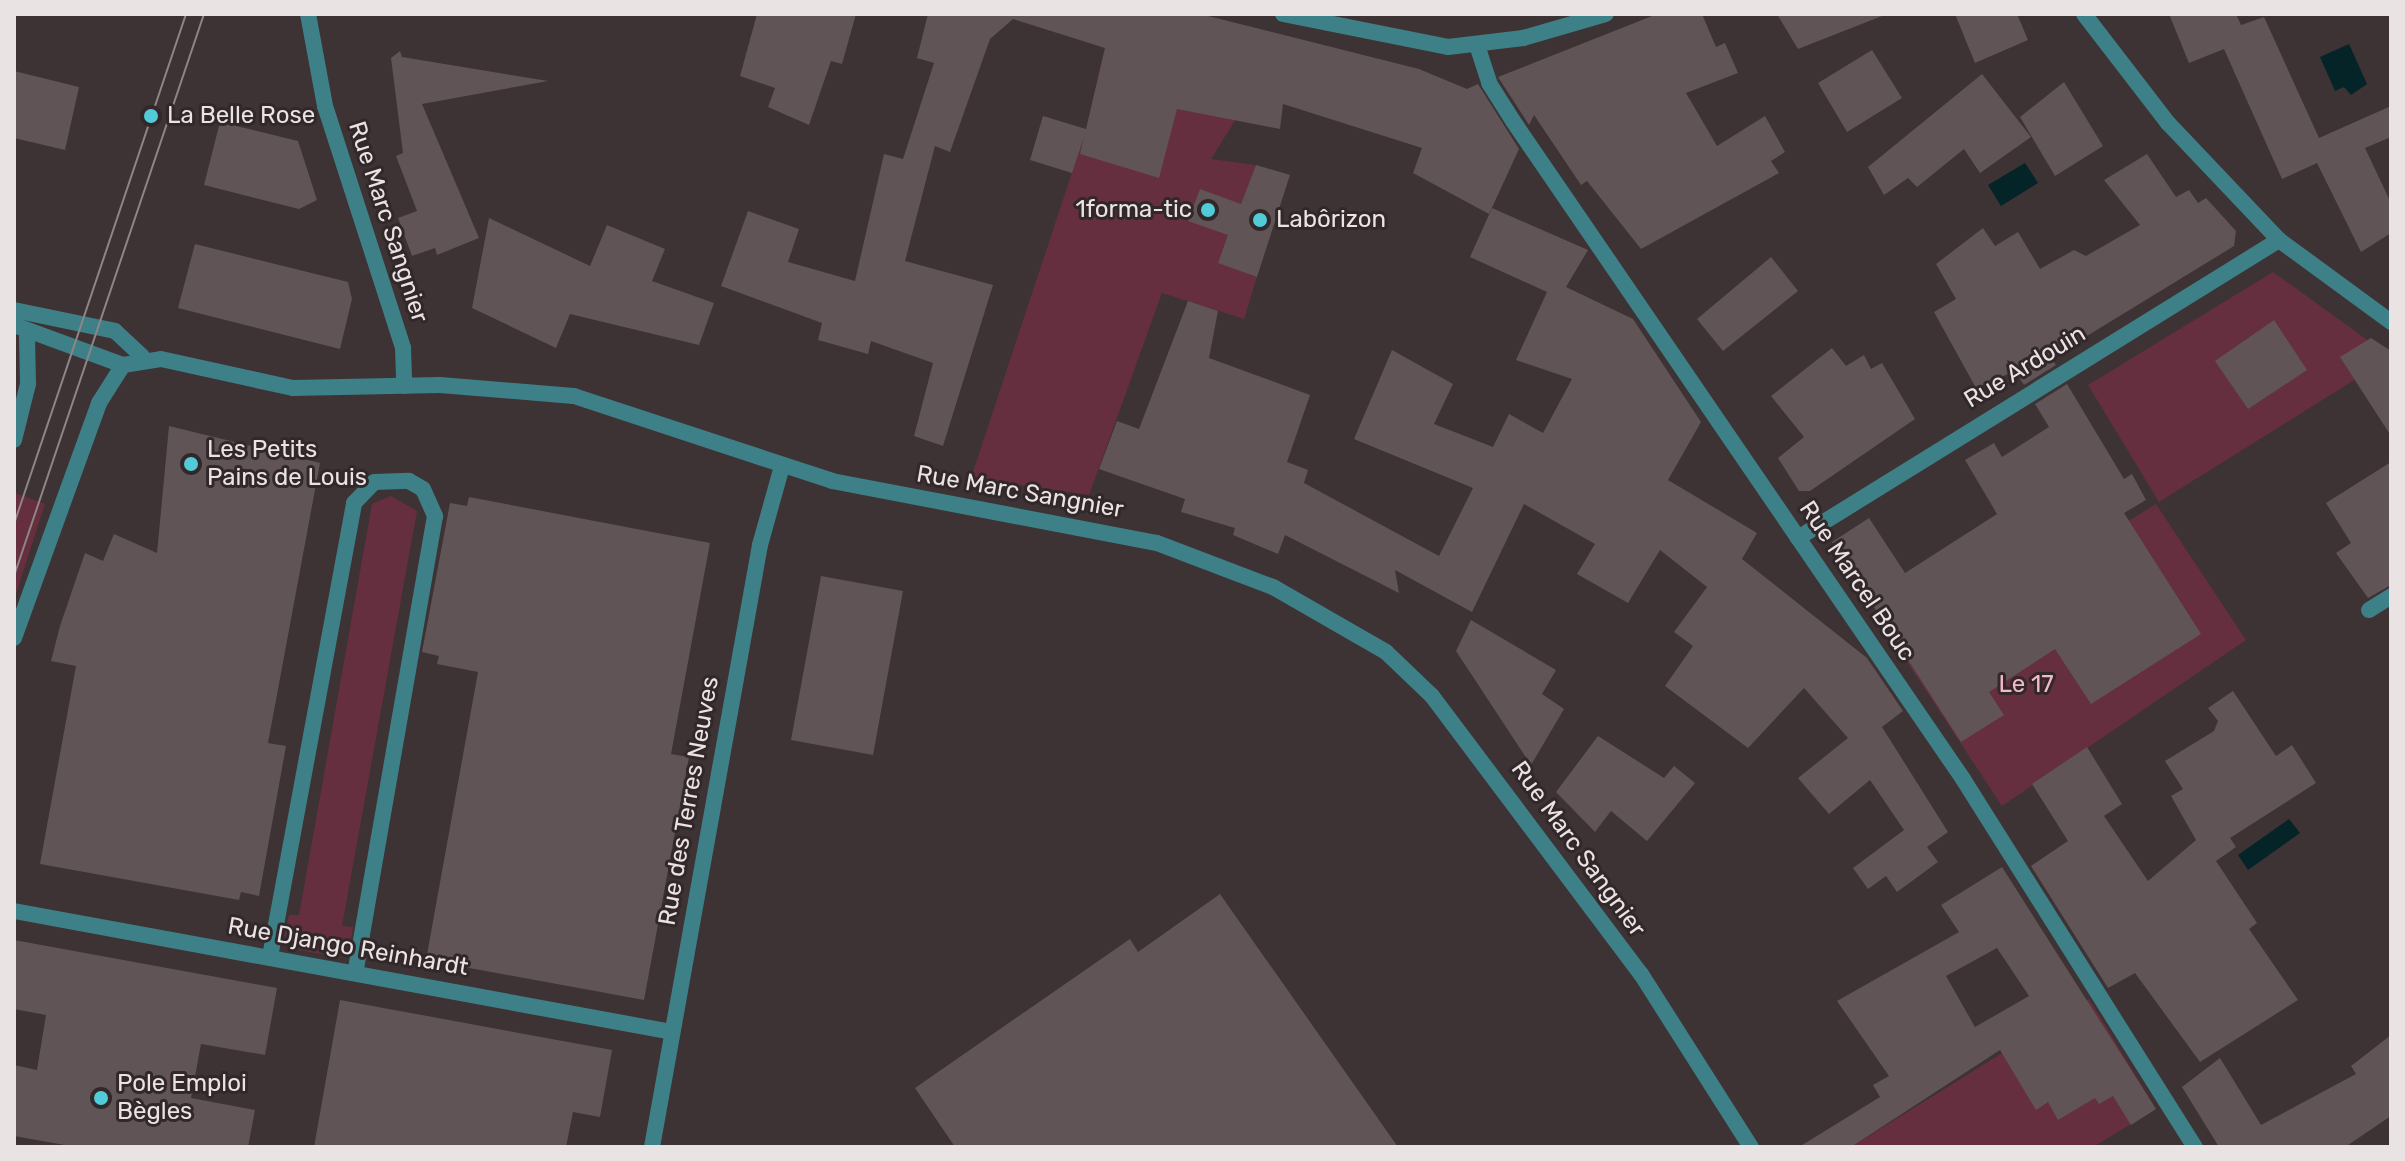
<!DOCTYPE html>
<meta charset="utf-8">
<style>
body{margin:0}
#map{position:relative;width:2405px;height:1161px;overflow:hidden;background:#3d3234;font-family:Rubik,sans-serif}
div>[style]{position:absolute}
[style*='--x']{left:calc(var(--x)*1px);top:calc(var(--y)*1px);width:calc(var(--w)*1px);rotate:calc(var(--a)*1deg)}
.green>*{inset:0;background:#652f3f}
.water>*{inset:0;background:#052427}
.building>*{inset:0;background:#605457}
.lane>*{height:16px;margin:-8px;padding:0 8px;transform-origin:8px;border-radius:8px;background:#3e8087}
.street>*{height:16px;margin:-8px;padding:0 8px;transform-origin:8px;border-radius:8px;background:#3e8087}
.tram>*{height:2px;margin:-1px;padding:0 1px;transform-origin:1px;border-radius:1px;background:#8e8587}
.dots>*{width:22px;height:22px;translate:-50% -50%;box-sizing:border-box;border:4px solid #32282a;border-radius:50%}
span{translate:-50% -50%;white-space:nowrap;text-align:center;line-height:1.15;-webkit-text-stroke:6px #32282a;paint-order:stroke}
.poi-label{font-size:24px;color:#eae3e4}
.left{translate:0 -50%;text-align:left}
.right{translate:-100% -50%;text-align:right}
.street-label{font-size:24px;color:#eae3e4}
.park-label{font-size:24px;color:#f5b8c7}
.frame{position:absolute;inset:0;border:16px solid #eae3e4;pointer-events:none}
</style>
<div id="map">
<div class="green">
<div style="clip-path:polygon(1103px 56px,1174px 73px,1166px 106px,1236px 119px,1211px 159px,1256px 165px,1219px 262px,1257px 277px,1244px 319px,1162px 293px,1089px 495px,971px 478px,1086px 130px)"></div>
<div style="clip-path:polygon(2273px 272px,2391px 357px,2159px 502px,2088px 385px)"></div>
<div style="clip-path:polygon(15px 493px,45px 504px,14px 600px,14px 497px)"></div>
<div style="clip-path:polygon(391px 496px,417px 511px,342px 926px,353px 927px,350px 947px,338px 957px,293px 949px,284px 935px,289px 915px,299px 915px,372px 504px)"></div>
<div style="clip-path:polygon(2156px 504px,2246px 640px,2002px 806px,1905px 659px)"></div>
<div style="clip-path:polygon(2089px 999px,2156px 1109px,2093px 1147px,1851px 1147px)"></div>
</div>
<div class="water">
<div style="clip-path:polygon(2349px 44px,2367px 84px,2351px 95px,2344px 87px,2335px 91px,2320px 57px)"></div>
<div style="clip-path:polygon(2025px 163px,2038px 183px,2001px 206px,1988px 185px)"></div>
<div style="clip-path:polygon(2289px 819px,2300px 833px,2248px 870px,2238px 855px)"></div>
</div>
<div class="building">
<div style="clip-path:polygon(757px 14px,856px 14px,842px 64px,831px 61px,809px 125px,768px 107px,775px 88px,740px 76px)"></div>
<div style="clip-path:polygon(928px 14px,1200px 14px,1419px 69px,1467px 89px,1478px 84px,1519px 149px,1489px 214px,1413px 173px,1422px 148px,1283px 104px,1280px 129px,1177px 109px,1159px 178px,1080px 154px,1084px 137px,1072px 173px,1030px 160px,1043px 116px,1086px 129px,1105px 48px,1013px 19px,990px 39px,950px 152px,935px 146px,905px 261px,993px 285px,943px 446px,914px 436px,933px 363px,871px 341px,868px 354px,818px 340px,822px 323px,721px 286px,748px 211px,799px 229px,788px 262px,855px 281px,884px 154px,903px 159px,934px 63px,917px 58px)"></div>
<div style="clip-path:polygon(1657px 14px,1702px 14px,1716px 47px,1725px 43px,1738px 73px,1686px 93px,1717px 146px,1765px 116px,1785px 152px,1771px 161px,1779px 173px,1641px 249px,1587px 181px,1581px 185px,1534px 115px,1529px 125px,1498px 77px)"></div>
<div style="clip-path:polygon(1777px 14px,1882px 14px,1882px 16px,1798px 49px)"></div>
<div style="clip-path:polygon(1955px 14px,2017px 14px,2028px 40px,1975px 63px)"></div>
<div style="clip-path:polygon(2169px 14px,2236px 14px,2241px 25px,2264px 17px,2319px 138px,2391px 106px,2391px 137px,2365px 148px,2391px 203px,2391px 233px,2361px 252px,2317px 163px,2282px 179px,2224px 49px,2189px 63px)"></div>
<div style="clip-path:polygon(1872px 50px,1902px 98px,1847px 132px,1818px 83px)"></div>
<div style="clip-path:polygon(400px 51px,402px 57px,548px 81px,422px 104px,479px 238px,437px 255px,435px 248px,412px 256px,398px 218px,417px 211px,396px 156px,403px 153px,391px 58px)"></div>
<div style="clip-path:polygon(14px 71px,79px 87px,65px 150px,14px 138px)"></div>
<div style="clip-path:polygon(1982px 74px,2031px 137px,1980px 173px,1964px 149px,1917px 187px,1908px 178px,1884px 195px,1868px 167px)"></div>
<div style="clip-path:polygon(2064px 82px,2103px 146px,2055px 176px,2020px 117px)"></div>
<div style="clip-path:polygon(220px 122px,298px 141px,317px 200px,299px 209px,204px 185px)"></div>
<div style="clip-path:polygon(2147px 154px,2176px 197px,2189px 190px,2198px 203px,2206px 198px,2236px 231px,2234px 246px,2051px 358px,2056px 365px,2024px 385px,2015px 371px,1976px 388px,1934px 312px,1956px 299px,1936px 264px,1983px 228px,1995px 246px,2018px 232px,2040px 269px,2074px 250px,2086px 256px,2140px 225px,2104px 180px)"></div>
<div style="clip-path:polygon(1256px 165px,1290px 175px,1257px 277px,1218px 263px,1228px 235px,1188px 221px,1200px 189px,1241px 204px)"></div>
<div style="clip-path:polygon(1492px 208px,1588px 250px,1566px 287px,1633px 319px,1701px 422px,1668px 480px,1757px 533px,1742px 559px,1867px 658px,1903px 711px,1882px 727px,1948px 832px,1927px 847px,1938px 862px,1897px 892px,1886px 876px,1868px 889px,1853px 868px,1904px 830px,1870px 780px,1829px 814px,1798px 778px,1848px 738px,1804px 688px,1748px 748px,1665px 686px,1693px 646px,1674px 632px,1707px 587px,1660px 550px,1628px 603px,1577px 574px,1595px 544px,1524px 504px,1472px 612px,1395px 570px,1399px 593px,1285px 535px,1278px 554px,1233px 535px,1235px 528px,1181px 512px,1185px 499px,1099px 469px,1117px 421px,1139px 429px,1188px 301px,1218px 311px,1209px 358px,1310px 395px,1287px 462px,1308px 470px,1304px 483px,1439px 556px,1473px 488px,1354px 439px,1392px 350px,1453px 384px,1434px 424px,1493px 447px,1509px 414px,1543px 433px,1572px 379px,1516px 360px,1547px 292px,1470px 257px)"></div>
<div style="clip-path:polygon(489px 218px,590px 266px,607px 225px,665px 249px,652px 281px,714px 303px,699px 345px,570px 314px,556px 348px,472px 308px)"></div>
<div style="clip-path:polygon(195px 244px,348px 282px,352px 299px,340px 349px,178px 308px)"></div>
<div style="clip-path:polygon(1771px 257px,1798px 291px,1723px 351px,1697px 319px)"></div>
<div style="clip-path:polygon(2274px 320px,2307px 370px,2248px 409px,2215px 361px)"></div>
<div style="clip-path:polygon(2371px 338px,2391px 351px,2391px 436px,2340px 357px)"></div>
<div style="clip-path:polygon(1832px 348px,1846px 366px,1864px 355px,1871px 369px,1882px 363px,1915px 419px,1810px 491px,1799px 491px,1778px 458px,1804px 437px,1771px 396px)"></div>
<div style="clip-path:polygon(2067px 384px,2124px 479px,2132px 474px,2146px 500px,2124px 513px,2201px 634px,2091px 704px,2055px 649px,1989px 692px,2004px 715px,1961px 742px,1832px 542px,1869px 518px,1905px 573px,1997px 514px,1965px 460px,1994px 443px,2002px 457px,2049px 427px,2035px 404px)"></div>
<div style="clip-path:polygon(169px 426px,320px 463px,268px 743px,286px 746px,259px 896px,241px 892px,239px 900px,40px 864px,76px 666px,51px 661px,60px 626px,85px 553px,103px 561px,114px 534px,157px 553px)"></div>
<div style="clip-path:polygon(2391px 462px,2391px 585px,2368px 598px,2336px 553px,2351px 543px,2326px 503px)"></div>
<div style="clip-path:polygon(469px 497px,710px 543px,671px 754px,689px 757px,644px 1000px,426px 960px,478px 672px,437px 664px,439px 656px,422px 652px,450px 503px,467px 506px)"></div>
<div style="clip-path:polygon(821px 576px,903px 591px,873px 755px,791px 740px)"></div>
<div style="clip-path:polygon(1471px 620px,1556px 670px,1542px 694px,1564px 709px,1531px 765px,1456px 651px)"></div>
<div style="clip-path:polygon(2233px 691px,2276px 756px,2292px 745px,2316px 783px,2230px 838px,2236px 847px,2216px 861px,2257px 923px,2249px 929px,2298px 1000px,2200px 1062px,2135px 973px,2108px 988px,2031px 866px,2068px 841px,2032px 784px,2087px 747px,2122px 804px,2104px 816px,2148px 881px,2196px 840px,2171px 796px,2183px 789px,2165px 761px,2214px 731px,2218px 721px,2208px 708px)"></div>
<div style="clip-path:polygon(1598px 736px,1664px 778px,1674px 766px,1695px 783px,1647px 841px,1611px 811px,1595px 832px,1556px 792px)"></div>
<div style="clip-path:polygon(evenodd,2002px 867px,2156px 1109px,2131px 1125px,2113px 1096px,2099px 1104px,2095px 1098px,2058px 1120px,2048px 1102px,2036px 1110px,2000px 1050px,1851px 1147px,1799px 1147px,1880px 1097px,1873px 1085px,1889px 1076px,1837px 1001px,1959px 932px,1941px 905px,2002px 867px,1997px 948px,2029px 996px,1975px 1027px,1946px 976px,1997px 948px)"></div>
<div style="clip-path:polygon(1220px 894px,1398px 1147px,955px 1147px,915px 1088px,1130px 939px,1138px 952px)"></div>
<div style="clip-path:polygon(14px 940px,277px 988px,265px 1055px,201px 1044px,191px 1098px,255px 1110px,248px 1147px,76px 1147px,14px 1136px,14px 1065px,37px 1070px,46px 1015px,14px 1009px)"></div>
<div style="clip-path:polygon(340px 1000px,612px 1050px,600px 1117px,573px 1112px,566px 1147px,314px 1147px)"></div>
<div style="clip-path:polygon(2391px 1035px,2391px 1116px,2345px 1147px,2219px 1147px,2182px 1087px,2220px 1058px,2261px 1125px,2356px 1074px,2351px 1066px)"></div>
</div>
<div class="lane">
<div style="--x:2369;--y:610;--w:26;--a:-32"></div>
<div style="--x:270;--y:957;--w:462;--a:-79.5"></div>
<div style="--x:354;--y:503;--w:29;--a:-46"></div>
<div style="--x:374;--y:482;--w:35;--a:-2"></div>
<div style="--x:409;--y:481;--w:16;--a:30"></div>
<div style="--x:423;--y:489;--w:30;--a:66"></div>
<div style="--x:435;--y:516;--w:464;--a:99.9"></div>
</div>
<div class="street">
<div style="--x:308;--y:14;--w:94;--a:79.5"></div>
<div style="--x:325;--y:106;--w:254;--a:72.1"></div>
<div style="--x:403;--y:348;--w:38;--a:88"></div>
<div style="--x:1283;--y:14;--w:168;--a:11.3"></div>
<div style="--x:1448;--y:47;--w:76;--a:-6.8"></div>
<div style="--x:1523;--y:38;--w:86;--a:-16.1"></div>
<div style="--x:2084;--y:14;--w:138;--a:52.4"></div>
<div style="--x:2168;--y:123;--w:161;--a:46.5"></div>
<div style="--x:2279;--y:240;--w:139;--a:36.2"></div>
<div style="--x:1477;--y:45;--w:40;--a:72"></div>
<div style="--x:1489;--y:83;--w:45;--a:57.7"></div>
<div style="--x:1513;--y:121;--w:797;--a:55.63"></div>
<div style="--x:1963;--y:779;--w:435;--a:57.8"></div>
<div style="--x:14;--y:310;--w:103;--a:11.7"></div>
<div style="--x:115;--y:331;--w:37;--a:43"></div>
<div style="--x:14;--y:325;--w:116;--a:20.2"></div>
<div style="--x:123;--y:365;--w:38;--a:-9"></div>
<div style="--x:161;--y:359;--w:135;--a:12.4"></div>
<div style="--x:293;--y:388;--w:147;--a:-1.2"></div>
<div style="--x:440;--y:385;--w:134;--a:4.7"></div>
<div style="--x:574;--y:396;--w:272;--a:18.2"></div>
<div style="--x:832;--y:481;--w:331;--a:10.8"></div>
<div style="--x:1157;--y:543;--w:124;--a:20.8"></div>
<div style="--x:1273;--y:587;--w:130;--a:29.9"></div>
<div style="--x:1386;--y:652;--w:64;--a:43.7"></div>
<div style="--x:1432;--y:696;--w:348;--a:53.1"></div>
<div style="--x:1641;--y:974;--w:205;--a:57.6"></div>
<div style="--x:14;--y:440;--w:58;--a:-76"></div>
<div style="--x:28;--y:384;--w:49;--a:-91.2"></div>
<div style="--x:1798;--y:538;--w:566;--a:-31.78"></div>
<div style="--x:14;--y:638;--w:250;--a:-70.1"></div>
<div style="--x:99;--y:403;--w:45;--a:-57.7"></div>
<div style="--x:14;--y:911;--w:669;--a:10.42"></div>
<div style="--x:652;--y:1147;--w:612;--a:-79.83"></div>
<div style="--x:760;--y:545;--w:82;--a:-74.4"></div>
</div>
<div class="tram">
<div style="--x:14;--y:524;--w:538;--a:-71.36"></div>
<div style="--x:14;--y:576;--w:593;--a:-71.32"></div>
</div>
<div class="dots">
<div style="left:151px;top:116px;background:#52cbd8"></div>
<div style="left:1208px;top:210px;background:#52cbd8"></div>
<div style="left:1260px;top:220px;background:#52cbd8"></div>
<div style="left:191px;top:464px;background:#52cbd8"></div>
<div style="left:101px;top:1098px;background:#52cbd8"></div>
</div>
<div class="poi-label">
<span class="left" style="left:167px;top:116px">La Belle Rose</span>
<span class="right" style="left:1192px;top:210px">1forma-tic</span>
<span class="left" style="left:1276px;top:220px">Labôrizon</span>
<span class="left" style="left:207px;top:464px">Les Petits<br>Pains de Louis</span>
<span class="left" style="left:117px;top:1098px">Pole Emploi<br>Bègles</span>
</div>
<div class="street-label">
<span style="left:388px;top:222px;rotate:72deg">Rue Marc Sangnier</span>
<span style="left:2025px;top:367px;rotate:-31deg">Rue Ardouin</span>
<span style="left:1020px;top:492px;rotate:10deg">Rue Marc Sangnier</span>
<span style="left:1857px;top:581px;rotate:56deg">Rue Marcel Bouc</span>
<span style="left:689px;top:801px;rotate:-80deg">Rue des Terres Neuves</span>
<span style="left:1578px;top:849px;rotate:54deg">Rue Marc Sangnier</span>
<span style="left:348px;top:947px;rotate:10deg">Rue Django Reinhardt</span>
</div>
<div class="park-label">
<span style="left:2026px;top:685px">Le 17</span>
</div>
<div class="frame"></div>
</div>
